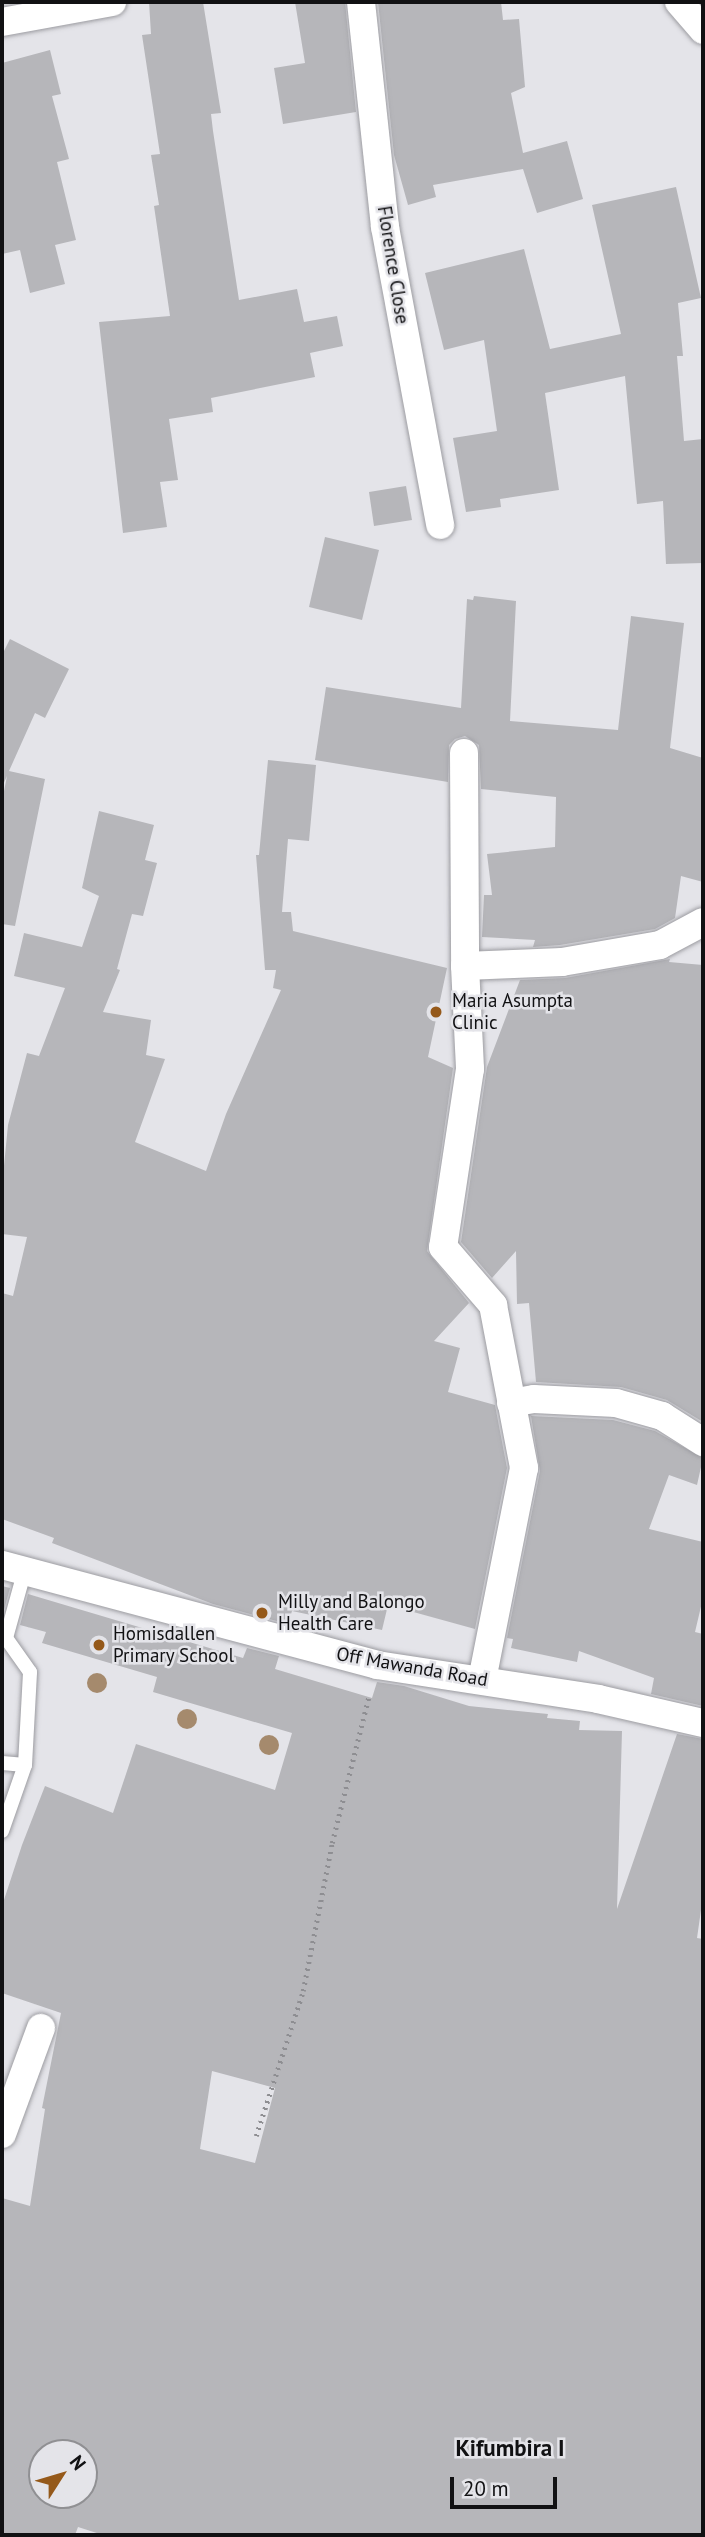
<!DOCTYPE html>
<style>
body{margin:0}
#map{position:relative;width:705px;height:2537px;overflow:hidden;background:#e4e4e9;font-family:"PT Sans",sans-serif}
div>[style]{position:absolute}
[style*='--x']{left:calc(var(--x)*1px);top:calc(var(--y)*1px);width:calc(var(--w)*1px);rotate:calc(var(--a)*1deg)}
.building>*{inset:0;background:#b6b6ba}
.path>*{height:4.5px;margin-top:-2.25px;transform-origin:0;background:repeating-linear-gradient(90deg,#8e8e92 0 2px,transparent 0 7px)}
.roads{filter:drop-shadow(0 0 2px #9c9ca1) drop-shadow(0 0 2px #9c9ca1)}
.lane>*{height:14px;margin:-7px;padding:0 7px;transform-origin:7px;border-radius:7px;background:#fff}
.street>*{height:28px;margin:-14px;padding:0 14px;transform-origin:14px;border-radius:14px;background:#fff}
.trees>*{width:20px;height:20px;margin:-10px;border-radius:50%;background:#a58a6d}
.dots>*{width:19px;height:19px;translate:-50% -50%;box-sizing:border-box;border:4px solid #e4e4e9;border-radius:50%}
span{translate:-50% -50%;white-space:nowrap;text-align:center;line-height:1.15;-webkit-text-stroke:5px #e4e4e9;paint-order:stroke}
.street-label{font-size:19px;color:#111113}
.poi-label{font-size:19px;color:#111113}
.left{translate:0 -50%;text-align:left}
.quarter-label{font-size:23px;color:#111113;font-weight:700}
.frame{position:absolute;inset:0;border:4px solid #111113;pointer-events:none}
.north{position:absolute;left:28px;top:2439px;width:70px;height:70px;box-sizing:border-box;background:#e4e4e9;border:2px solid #909093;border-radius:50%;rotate:53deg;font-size:19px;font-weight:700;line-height:28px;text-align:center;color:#111113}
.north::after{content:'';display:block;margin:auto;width:24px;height:32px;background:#95591a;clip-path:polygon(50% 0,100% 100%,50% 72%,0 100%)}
.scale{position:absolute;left:450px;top:2477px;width:107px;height:32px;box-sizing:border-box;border:4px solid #111113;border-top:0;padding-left:9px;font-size:21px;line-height:24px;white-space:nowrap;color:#111113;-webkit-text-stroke:5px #e4e4e9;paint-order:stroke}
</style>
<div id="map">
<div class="building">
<div style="clip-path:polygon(149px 2px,203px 2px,221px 113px,211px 114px,213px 131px,239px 300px,297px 289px,304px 322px,337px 316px,343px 346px,310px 353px,315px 377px,211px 398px,213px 412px,169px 419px,178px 480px,160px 482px,167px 527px,123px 533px,99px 322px,170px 316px,154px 206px,159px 205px,151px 155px,160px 154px,142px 35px,151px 34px)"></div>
<div style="clip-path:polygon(295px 2px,345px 2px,356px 112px,283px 124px,274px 68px,305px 63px)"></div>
<div style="clip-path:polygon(378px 2px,501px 2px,503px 20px,519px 19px,525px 87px,511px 93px,523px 153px,567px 141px,583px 199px,537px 213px,523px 169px,433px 185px,436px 197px,408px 205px,394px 155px)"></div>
<div style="clip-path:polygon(50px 50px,61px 94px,52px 96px,69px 159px,57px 162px,76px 240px,55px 245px,65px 284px,30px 293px,20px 250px,2px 254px,2px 63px)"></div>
<div style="clip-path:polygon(676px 187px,701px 298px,678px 303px,683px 356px,677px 356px,684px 441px,703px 439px,703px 563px,666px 564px,663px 501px,637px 504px,625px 376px,545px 393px,559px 490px,500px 499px,501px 507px,466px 512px,453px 438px,497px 431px,484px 340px,444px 350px,425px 273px,524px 249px,550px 349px,621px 334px,592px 205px)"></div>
<div style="clip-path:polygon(406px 486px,412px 520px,374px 526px,369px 492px)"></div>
<div style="clip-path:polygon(325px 537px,379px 550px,362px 620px,309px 607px)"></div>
<div style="clip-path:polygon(474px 596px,516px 601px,510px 721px,618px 730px,631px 616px,684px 623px,670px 748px,703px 758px,703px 882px,681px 876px,675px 918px,655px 929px,560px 945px,533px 947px,535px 940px,482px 937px,484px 895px,492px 895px,487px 854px,555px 847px,556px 797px,481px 789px,479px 745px,465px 736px,455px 739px,449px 745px,448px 782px,315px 760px,326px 687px,461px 708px,467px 599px,473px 600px)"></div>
<div style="clip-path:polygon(10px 639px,69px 669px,45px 718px,35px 713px,9px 771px,45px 779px,15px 926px,2px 924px,2px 801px,7px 776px,2px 787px,2px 655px)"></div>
<div style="clip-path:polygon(268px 760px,316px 765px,309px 841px,288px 839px,282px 912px,291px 912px,293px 931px,447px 968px,428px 1057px,453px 1068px,427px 1251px,469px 1303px,434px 1341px,460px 1348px,448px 1392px,495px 1405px,507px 1468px,475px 1629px,388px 1605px,382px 1630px,292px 1611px,288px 1624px,213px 1604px,52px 1543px,54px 1538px,2px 1519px,2px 1293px,13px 1296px,27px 1237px,2px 1234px,2px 1186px,8px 1125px,27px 1053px,39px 1056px,65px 988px,14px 976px,24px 933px,82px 947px,99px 896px,82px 888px,99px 811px,154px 825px,145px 860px,157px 863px,143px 916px,132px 914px,117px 969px,120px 970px,103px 1012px,151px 1020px,146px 1055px,165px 1059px,135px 1142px,206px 1171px,226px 1114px,281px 990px,273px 988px,276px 970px,265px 970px,256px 855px,259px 855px)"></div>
<div style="clip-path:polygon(670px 959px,669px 962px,703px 965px,703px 1422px,667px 1400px,621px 1387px,536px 1382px,529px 1303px,517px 1304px,516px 1251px,492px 1278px,461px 1242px,487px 1067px,520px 980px,565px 978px)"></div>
<div style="clip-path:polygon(531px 1416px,613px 1420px,655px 1431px,703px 1458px,697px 1485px,669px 1475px,649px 1529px,703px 1542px,703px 1598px,695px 1632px,703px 1634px,703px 1706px,651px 1694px,654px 1678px,579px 1651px,577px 1662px,511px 1648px,513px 1639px,507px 1638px,540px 1471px)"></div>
<div style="clip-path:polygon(2px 1586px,10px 1588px,2px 1617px)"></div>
<div style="clip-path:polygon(evenodd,28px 1594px,243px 1658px,247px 1648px,279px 1656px,275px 1669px,372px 1698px,377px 1682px,404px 1686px,469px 1706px,548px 1714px,547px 1718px,580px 1721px,579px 1730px,622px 1731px,617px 1909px,677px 1734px,703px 1739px,703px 1896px,697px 1938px,703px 1939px,703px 2535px,103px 2535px,78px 2527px,75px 2535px,2px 2535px,2px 2198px,30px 2206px,45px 2109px,42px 2108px,61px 2013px,2px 1993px,2px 1906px,22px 1845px,45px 1786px,113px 1813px,136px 1744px,275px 1790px,292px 1733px,153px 1692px,157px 1677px,42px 1643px,46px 1632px,20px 1625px,28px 1594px,212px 2071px,275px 2088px,255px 2163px,200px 2149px,212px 2071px,28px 1594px,42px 2453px,84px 2453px,84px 2495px,42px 2495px,42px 2453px)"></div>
</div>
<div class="path">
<div style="--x:256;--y:2136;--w:152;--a:-72"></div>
<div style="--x:303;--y:1991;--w:151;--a:-78.9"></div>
<div style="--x:332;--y:1843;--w:152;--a:-75.9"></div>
</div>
<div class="roads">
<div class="lane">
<div style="--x:2;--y:1763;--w:23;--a:5"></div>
<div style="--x:2;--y:1831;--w:70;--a:-70.8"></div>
<div style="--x:25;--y:1765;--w:93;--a:-86.9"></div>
<div style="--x:30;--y:1672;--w:42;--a:-125.2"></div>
<div style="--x:6;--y:1638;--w:67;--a:-74.5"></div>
</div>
<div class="street">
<div style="--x:361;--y:2;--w:226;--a:83.9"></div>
<div style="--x:385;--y:227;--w:303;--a:79.5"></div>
<div style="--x:679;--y:2;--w:37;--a:49"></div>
<div style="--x:2;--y:22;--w:112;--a:-10.3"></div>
<div style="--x:464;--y:753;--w:213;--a:89.7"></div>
<div style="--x:465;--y:966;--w:103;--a:87.2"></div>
<div style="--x:470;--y:1069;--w:180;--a:98.6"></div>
<div style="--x:443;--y:1247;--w:77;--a:49.2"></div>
<div style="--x:493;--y:1305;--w:166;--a:79.2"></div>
<div style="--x:524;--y:1468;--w:216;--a:101.2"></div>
<div style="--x:465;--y:966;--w:97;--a:-2.4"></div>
<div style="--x:562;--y:962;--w:99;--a:-9.8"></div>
<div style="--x:660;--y:945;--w:49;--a:-28.1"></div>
<div style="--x:511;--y:1403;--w:23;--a:-10"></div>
<div style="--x:534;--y:1399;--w:82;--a:2.8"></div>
<div style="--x:616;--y:1403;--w:48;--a:15.8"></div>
<div style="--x:662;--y:1416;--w:49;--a:32.4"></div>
<div style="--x:2;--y:1565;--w:388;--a:14.9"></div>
<div style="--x:377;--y:1665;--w:224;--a:8.7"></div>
<div style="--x:598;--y:1699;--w:108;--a:12.9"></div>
<div style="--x:2;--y:2134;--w:113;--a:-69.8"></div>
</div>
</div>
<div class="trees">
<div style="left:97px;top:1683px"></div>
<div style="left:187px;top:1719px"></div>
<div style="left:269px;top:1745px"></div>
</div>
<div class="dots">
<div style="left:436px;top:1012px;background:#95591a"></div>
<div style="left:262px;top:1613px;background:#95591a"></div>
<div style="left:99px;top:1645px;background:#95591a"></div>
</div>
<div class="street-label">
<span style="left:393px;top:265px;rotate:81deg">Florence Close</span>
<span style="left:412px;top:1667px;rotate:10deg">Off Mawanda Road</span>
</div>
<div class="poi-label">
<span class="left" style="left:452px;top:1012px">Maria Asumpta<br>Clinic</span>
<span class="left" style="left:278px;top:1613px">Milly and Balongo<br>Health Care</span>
<span class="left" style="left:113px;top:1645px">Homisdallen<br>Primary School</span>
</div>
<div class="quarter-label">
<span style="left:510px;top:2448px">Kifumbira I</span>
</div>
<div class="frame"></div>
<div class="north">N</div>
<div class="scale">20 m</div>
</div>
